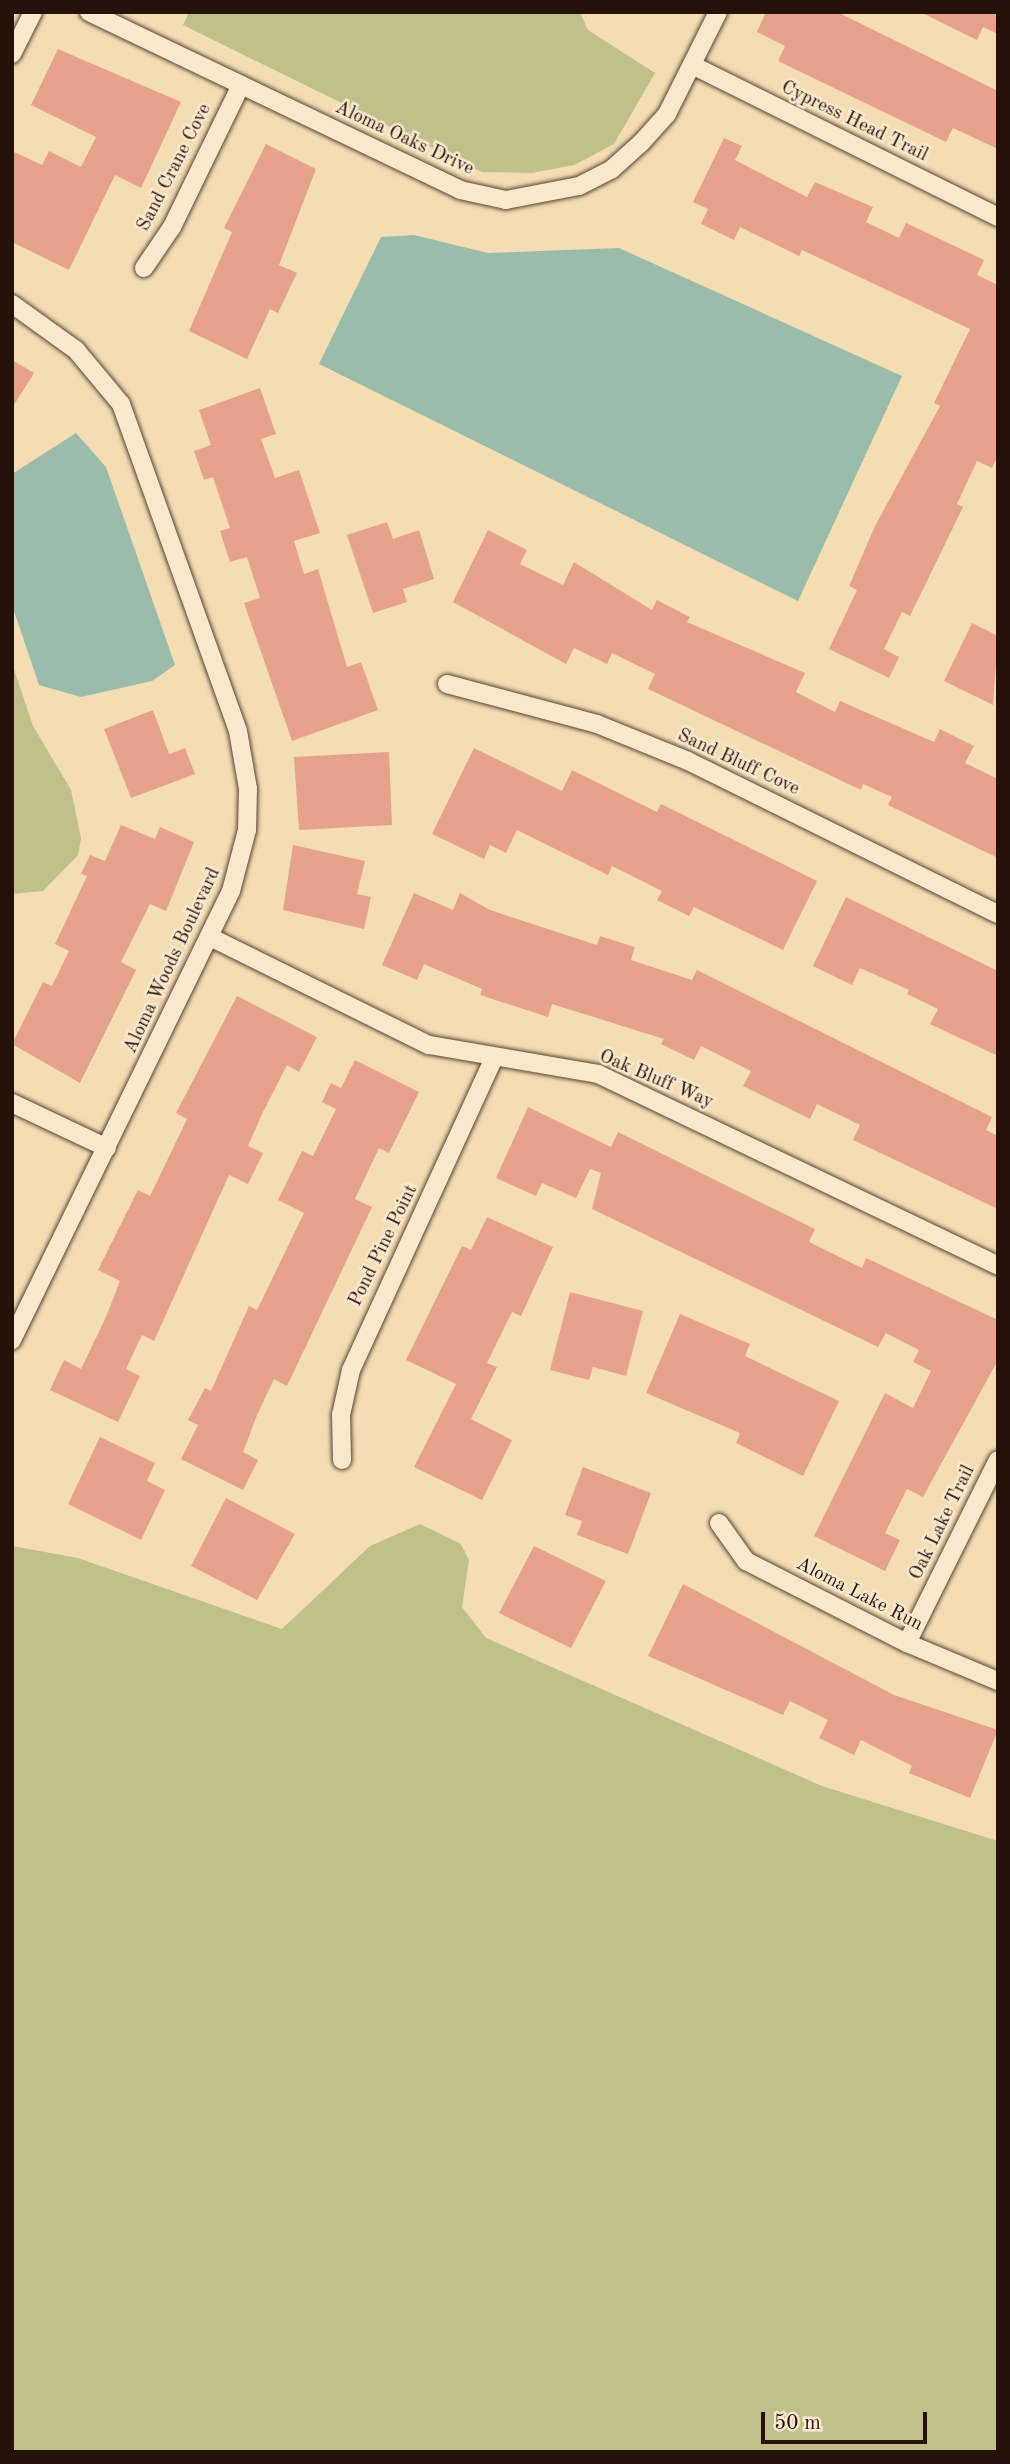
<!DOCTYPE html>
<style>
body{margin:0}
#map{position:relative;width:1010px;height:2464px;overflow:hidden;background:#f5ddb3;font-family:"Old Standard TT",serif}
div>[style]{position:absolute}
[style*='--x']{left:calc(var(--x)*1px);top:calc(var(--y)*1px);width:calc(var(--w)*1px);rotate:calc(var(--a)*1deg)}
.green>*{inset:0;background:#c0c08a}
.water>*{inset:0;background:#9cbcab}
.building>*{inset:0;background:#e7a28c}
.roads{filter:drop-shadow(0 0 2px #594434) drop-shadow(0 0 2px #594434)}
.street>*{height:18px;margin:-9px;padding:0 9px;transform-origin:9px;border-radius:9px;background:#f8e9ce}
span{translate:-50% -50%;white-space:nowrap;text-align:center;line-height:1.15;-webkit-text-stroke:5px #f8e9ce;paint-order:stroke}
.street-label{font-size:19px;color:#251109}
.frame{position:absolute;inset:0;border:14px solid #251109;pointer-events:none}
.scale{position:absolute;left:761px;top:2412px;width:166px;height:32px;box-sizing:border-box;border:4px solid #251109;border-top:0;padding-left:9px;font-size:21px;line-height:24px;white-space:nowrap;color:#251109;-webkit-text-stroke:5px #f8e9ce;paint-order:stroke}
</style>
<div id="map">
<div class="green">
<div style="clip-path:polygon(189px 12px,580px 12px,588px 30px,655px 73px,614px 144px,574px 165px,532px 173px,482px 172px,183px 25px)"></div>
<div style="clip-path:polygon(12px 663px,33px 726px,71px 790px,81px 838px,78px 855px,43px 891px,12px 894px)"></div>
<div style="clip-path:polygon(420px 1524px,461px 1544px,469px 1560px,462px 1607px,486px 1638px,822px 1786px,998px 1841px,998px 2452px,12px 2452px,12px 1546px,78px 1558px,282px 1629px,370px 1546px)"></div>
</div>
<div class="water">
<div style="clip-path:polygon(414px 235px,488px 253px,619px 248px,902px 376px,798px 601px,319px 364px,381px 237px)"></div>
<div style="clip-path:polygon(76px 433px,106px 467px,175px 665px,152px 681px,81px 697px,39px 685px,12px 605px,12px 474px)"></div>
</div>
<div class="building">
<div style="clip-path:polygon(766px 12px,837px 12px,998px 91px,998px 149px,953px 128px,946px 142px,778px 61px,785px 46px,757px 32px)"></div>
<div style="clip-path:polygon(920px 12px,998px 12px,998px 34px,983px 27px,977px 40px)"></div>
<div style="clip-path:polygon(58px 49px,181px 102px,141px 188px,115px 175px,69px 270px,12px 242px,12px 151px,42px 165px,49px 151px,81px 167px,96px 137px,31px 105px)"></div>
<div style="clip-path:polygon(724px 138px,742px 146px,735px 160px,807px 197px,815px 182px,873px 207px,866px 222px,899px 238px,906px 223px,984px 260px,977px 275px,998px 285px,998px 455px,992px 468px,977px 461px,957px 504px,963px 507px,910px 616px,902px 612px,884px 649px,899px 657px,889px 678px,829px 649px,857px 590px,849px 586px,875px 526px,940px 406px,934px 403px,970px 329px,802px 250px,799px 256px,740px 227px,734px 240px,701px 224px,708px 209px,693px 202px)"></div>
<div style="clip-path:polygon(266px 144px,316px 169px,279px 265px,297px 273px,278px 313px,270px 309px,247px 359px,189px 331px,232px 232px,224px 228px)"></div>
<div style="clip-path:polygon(12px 360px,34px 373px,12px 408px)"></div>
<div style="clip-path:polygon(260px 388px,276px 434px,261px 439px,275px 478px,299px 470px,320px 533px,294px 541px,304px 574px,318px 569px,347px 667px,361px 662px,378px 710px,292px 741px,244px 603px,260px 598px,247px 557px,230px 562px,220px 531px,230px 528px,213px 477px,204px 480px,194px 451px,211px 445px,199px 410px)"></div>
<div style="clip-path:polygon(387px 522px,393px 539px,419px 530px,434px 579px,403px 589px,407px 602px,373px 613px,347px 535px)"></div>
<div style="clip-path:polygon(488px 530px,527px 550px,520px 564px,563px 585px,574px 562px,652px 610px,657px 600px,690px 617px,687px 622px,805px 673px,796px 692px,835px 712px,840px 701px,934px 742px,940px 729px,974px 746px,965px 763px,998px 779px,998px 858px,888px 805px,892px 797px,863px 784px,861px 790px,648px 689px,655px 674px,612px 653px,607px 664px,574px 648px,566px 664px,453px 602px)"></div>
<div style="clip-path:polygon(972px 623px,998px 636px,993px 705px,944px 681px)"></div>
<div style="clip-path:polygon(153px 710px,169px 754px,185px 748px,195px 774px,131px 798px,104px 729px)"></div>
<div style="clip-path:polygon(474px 748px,562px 791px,572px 770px,657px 812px,661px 804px,817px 881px,783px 950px,694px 907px,689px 916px,657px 900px,662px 891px,612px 866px,608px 875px,517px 830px,506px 853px,490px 845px,484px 859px,432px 834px)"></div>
<div style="clip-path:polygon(389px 752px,392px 825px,299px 830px,294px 757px)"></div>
<div style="clip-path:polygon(121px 825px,155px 839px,160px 827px,194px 842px,166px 911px,150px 904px,121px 962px,136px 970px,80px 1083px,12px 1044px,43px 982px,52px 986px,69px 951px,55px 944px,87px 876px,81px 874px,90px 855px,105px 861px)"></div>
<div style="clip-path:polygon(293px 845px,365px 861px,357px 894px,371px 897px,364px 929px,283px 910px)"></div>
<div style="clip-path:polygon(414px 893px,453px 910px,460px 893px,490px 910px,597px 945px,600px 936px,635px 947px,631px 960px,692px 980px,697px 970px,992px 1117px,986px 1130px,998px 1136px,998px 1209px,853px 1140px,860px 1125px,817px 1104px,810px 1119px,743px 1086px,751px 1071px,701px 1046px,694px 1060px,661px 1044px,664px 1039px,552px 1004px,548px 1017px,480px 995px,482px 989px,424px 964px,417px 980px,382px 965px)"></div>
<div style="clip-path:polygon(846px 897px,998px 971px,998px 1056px,930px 1024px,938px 1009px,907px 994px,909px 990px,860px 968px,852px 985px,813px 966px)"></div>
<div style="clip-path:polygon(237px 996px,317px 1037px,299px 1072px,287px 1065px,263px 1112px,248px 1146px,263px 1153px,248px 1184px,229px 1175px,154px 1341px,142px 1335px,126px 1369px,140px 1376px,118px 1422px,50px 1390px,64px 1360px,81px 1369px,106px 1317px,120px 1281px,98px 1270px,138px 1190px,150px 1196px,187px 1119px,176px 1113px)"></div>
<div style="clip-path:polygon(355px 1060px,419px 1092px,389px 1153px,379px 1148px,355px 1199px,372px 1207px,287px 1386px,274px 1379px,257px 1415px,243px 1452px,258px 1460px,243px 1490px,181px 1459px,198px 1425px,188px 1420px,205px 1388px,211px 1391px,249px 1306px,257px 1310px,304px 1213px,278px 1200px,302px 1151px,313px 1156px,336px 1109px,322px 1102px,331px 1083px,341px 1088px)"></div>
<div style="clip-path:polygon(528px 1107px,611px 1147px,618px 1132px,815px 1229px,809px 1242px,862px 1268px,866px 1258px,998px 1320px,998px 1360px,923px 1497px,907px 1489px,885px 1533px,900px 1540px,885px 1571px,814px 1536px,885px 1393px,913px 1408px,931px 1371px,913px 1362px,919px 1350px,886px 1333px,878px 1347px,592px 1209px,601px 1173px,590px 1169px,576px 1198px,542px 1183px,536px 1196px,496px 1178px)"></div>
<div style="clip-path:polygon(487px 1217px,553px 1247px,521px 1316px,512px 1312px,487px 1363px,497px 1367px,471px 1419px,512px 1440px,482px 1500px,414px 1467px,456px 1384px,406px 1360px,462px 1246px,471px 1250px)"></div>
<div style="clip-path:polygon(570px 1292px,643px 1311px,626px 1376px,593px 1367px,589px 1380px,550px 1370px)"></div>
<div style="clip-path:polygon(680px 1314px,750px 1344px,745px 1356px,839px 1401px,803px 1476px,736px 1443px,740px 1433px,646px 1393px)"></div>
<div style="clip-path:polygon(100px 1437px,155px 1463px,147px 1481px,165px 1490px,141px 1540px,68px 1504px)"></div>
<div style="clip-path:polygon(583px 1467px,651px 1493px,628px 1554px,577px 1535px,582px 1521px,565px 1515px)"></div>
<div style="clip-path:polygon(226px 1498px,295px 1534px,257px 1600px,191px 1566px)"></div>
<div style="clip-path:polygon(534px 1546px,606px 1581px,571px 1648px,499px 1613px)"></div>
<div style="clip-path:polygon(683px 1584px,894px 1695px,998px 1730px,970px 1798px,909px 1773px,912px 1766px,861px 1740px,854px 1755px,819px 1738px,828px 1720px,790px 1701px,783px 1715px,648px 1656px)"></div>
</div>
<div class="roads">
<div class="street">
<div style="--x:89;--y:12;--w:411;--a:25.6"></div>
<div style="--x:460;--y:190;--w:47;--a:12.3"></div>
<div style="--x:506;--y:200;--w:74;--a:-10.9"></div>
<div style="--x:579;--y:186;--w:37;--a:-27"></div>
<div style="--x:612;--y:169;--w:39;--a:-42"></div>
<div style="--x:641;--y:143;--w:39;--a:-48"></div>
<div style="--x:667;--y:114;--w:114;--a:-63.4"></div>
<div style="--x:12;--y:54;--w:47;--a:-63.4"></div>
<div style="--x:692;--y:65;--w:342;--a:26.4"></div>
<div style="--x:144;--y:268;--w:50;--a:-55.7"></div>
<div style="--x:172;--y:227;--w:158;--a:-64.1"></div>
<div style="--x:12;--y:304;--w:79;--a:35.7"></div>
<div style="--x:76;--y:350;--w:70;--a:50.2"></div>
<div style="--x:121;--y:404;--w:347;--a:70.3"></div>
<div style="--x:238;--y:731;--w:59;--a:80.2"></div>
<div style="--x:248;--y:789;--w:41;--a:91.4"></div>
<div style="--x:247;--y:830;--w:63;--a:104.7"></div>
<div style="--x:231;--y:891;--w:500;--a:116"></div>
<div style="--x:447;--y:684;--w:155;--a:14.9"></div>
<div style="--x:597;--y:724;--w:98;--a:22.1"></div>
<div style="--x:688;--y:761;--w:346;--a:26.3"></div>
<div style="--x:210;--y:937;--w:244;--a:26.3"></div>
<div style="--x:429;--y:1045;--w:171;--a:9.7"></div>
<div style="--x:598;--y:1074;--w:444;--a:25.6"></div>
<div style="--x:12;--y:1103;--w:105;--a:25.3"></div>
<div style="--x:342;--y:1460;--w:45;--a:-91.3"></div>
<div style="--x:341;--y:1415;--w:46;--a:-77.5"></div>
<div style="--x:351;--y:1370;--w:343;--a:-65.4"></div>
<div style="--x:719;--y:1523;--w:47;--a:54.6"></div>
<div style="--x:746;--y:1561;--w:181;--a:27"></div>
<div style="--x:907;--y:1643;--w:99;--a:22.7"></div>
<div style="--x:907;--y:1643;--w:204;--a:-63.6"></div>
</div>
</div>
<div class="street-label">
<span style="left:854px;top:122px;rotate:26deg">Cypress Head Trail</span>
<span style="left:404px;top:139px;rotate:25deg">Aloma Oaks Drive</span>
<span style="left:175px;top:168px;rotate:-63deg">Sand Crane Cove</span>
<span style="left:738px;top:763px;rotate:25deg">Sand Bluff Cove</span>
<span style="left:173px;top:961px;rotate:-65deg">Aloma Woods Boulevard</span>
<span style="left:656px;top:1080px;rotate:23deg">Oak Bluff Way</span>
<span style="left:384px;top:1246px;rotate:-64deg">Pond Pine Point</span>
<span style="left:943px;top:1523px;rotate:-64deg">Oak Lake Trail</span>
<span style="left:859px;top:1595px;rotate:27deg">Aloma Lake Run</span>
</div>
<div class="frame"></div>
<div class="scale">50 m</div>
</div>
